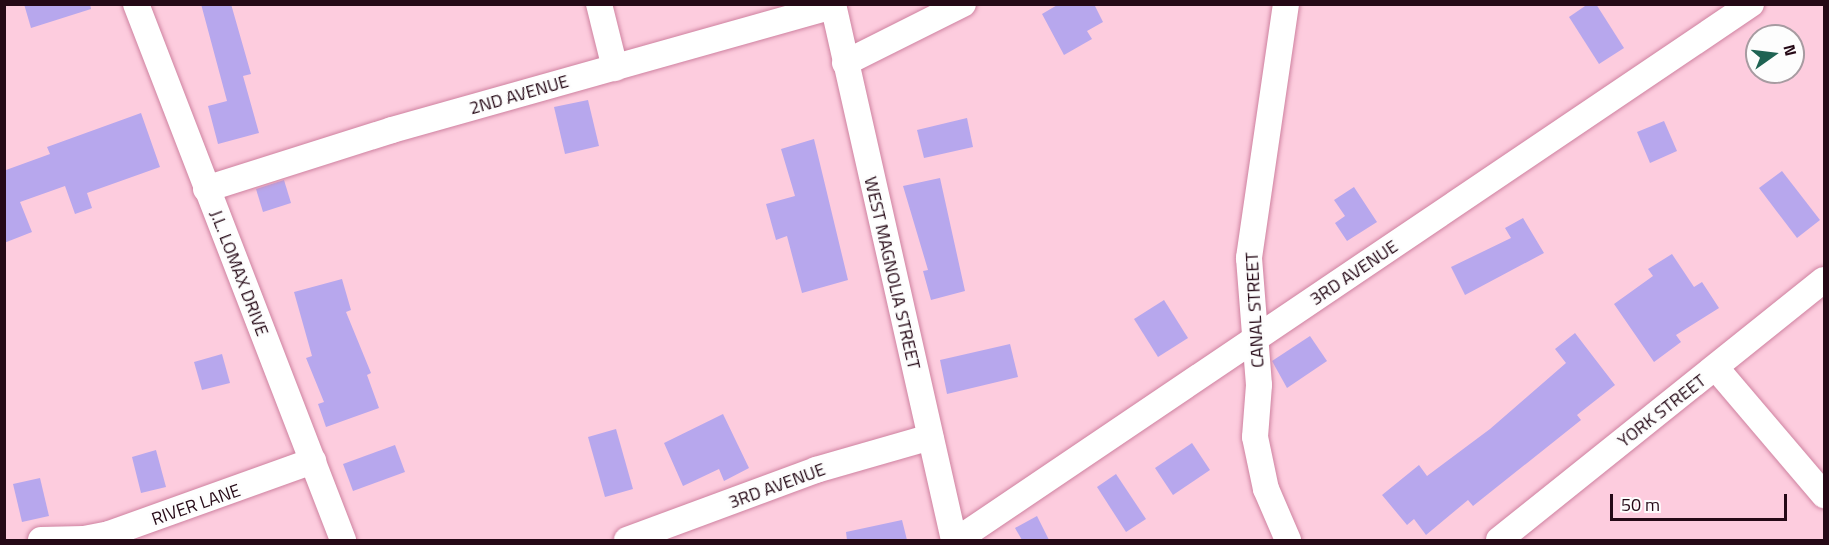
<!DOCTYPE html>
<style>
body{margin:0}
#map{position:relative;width:1829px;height:545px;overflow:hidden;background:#fdccde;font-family:"Titillium Web",sans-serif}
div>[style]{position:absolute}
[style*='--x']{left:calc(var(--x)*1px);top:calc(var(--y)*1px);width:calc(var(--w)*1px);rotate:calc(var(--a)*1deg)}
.building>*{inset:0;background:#b7a7ed}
.roads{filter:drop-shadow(0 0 2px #ce82a0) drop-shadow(0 0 2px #ce82a0)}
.minor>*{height:26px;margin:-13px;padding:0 13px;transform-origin:13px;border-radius:13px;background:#fff}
span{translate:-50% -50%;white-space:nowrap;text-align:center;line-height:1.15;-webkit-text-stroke:5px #fdfdfd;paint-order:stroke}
.street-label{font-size:18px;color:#250916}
.frame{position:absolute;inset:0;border:6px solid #250916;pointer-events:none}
.north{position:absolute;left:1745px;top:24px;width:60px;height:60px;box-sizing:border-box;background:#fdfdfd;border:2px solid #a79ba1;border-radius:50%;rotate:76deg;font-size:16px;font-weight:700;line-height:24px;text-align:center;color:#250916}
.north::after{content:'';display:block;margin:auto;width:21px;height:27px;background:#1f6353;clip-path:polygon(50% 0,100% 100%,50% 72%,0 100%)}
.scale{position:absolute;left:1610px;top:494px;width:177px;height:27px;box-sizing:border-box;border:3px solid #250916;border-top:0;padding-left:8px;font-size:18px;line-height:21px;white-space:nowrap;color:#250916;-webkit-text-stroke:4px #fdfdfd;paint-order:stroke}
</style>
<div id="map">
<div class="building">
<div style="clip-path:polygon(24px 4px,90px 4px,91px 9px,31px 28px)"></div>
<div style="clip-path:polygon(201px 4px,231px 4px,251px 74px,243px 76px,259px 133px,218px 144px,208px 106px,227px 101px)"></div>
<div style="clip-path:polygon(1059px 4px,1094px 4px,1103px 22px,1087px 31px,1092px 39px,1064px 55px,1042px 14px)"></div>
<div style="clip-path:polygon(1588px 4px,1596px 4px,1624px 48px,1599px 64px,1569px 17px)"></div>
<div style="clip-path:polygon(588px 100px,599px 146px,565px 154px,554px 107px)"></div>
<div style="clip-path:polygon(141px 113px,160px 167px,87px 193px,92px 208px,75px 214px,65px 186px,20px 202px,32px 232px,4px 243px,4px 166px,6px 170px,50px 154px,47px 147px)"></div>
<div style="clip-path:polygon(967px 118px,973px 147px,924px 158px,917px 130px)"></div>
<div style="clip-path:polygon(1664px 121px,1677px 151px,1650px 163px,1637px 132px)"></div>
<div style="clip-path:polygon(814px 139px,848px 280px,802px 293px,787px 236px,776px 240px,766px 204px,795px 196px,781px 149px)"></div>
<div style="clip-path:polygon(1782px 171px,1820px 220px,1797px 238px,1759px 188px)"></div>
<div style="clip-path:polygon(940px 178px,965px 291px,931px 300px,923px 271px,928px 270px,903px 186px)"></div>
<div style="clip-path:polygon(284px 180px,291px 203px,263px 212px,256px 189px)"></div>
<div style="clip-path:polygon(1354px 187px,1377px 222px,1347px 241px,1335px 223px,1345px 216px,1334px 200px)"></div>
<div style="clip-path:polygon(1523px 218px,1544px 253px,1465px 295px,1451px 267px,1511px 238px,1505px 228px)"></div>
<div style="clip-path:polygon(1672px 254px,1694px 287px,1702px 282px,1719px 308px,1676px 335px,1681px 342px,1654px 362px,1614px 304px,1653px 276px,1648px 269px)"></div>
<div style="clip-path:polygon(342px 279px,351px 310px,346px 312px,371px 373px,367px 375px,379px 408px,326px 427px,318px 404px,324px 402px,306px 358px,312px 356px,294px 292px)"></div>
<div style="clip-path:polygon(1164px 300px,1188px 338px,1158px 357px,1134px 319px)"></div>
<div style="clip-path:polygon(1575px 333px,1615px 385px,1577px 415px,1581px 420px,1473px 506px,1468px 500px,1426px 535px,1414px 519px,1407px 525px,1382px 495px,1419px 465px,1427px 476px,1490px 429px,1566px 363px,1555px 349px)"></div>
<div style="clip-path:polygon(1310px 336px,1327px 361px,1287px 388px,1272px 361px)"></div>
<div style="clip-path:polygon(1010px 344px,1018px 377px,947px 394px,940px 360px)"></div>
<div style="clip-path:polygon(222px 354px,230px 383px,202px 390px,194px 362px)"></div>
<div style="clip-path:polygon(723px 414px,749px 468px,724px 481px,719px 469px,683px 486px,664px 443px)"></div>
<div style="clip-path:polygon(616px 429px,633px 489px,605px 497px,588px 437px)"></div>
<div style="clip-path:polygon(1192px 443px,1210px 470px,1173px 495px,1155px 468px)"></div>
<div style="clip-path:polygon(395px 445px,405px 472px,353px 491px,343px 464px)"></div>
<div style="clip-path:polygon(156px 450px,166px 487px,141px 493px,132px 457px)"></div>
<div style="clip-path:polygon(1116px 474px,1146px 519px,1126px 532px,1097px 487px)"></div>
<div style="clip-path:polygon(40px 478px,49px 516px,22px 522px,13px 484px)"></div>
<div style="clip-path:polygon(1037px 516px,1049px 540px,1022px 540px,1015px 528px)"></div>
<div style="clip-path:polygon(902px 520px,907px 540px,847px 540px,846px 532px)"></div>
</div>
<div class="roads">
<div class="minor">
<div style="--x:136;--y:4;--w:575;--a:68.88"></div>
<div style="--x:599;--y:4;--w:66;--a:76"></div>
<div style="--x:833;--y:4;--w:549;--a:77.28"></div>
<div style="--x:1286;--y:4;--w:257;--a:98.3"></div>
<div style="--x:1249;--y:258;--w:127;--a:85.5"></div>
<div style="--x:1259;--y:385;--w:52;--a:94.4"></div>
<div style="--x:1255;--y:437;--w:53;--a:78.1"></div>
<div style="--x:1266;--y:489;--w:56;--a:66.7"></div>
<div style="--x:845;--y:63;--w:132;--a:-26.6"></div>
<div style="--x:206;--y:189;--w:195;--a:-17.6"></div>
<div style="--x:392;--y:130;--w:458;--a:-15.7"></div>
<div style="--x:1716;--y:368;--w:167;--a:49.6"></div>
<div style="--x:41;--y:540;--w:43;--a:-1.3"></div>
<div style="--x:84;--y:539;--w:25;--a:-11"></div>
<div style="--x:109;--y:534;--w:217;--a:-19.7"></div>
<div style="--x:627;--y:540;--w:202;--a:-20.3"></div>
<div style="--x:816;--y:470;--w:119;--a:-16.1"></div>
<div style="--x:957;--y:540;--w:958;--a:-34.02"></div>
<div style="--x:1499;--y:540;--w:416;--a:-38.7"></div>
</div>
</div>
<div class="street-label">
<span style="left:519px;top:95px;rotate:-16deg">2ND AVENUE</span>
<span style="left:239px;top:273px;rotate:69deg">J.L. LOMAX DRIVE</span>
<span style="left:892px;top:273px;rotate:77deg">WEST MAGNOLIA STREET</span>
<span style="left:1354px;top:273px;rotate:-34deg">3RD AVENUE</span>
<span style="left:1255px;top:310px;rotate:-93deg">CANAL STREET</span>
<span style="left:1662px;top:411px;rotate:-38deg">YORK STREET</span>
<span style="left:777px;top:486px;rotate:-20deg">3RD AVENUE</span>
<span style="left:196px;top:505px;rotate:-19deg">RIVER LANE</span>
</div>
<div class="frame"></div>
<div class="north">N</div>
<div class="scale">50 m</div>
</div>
